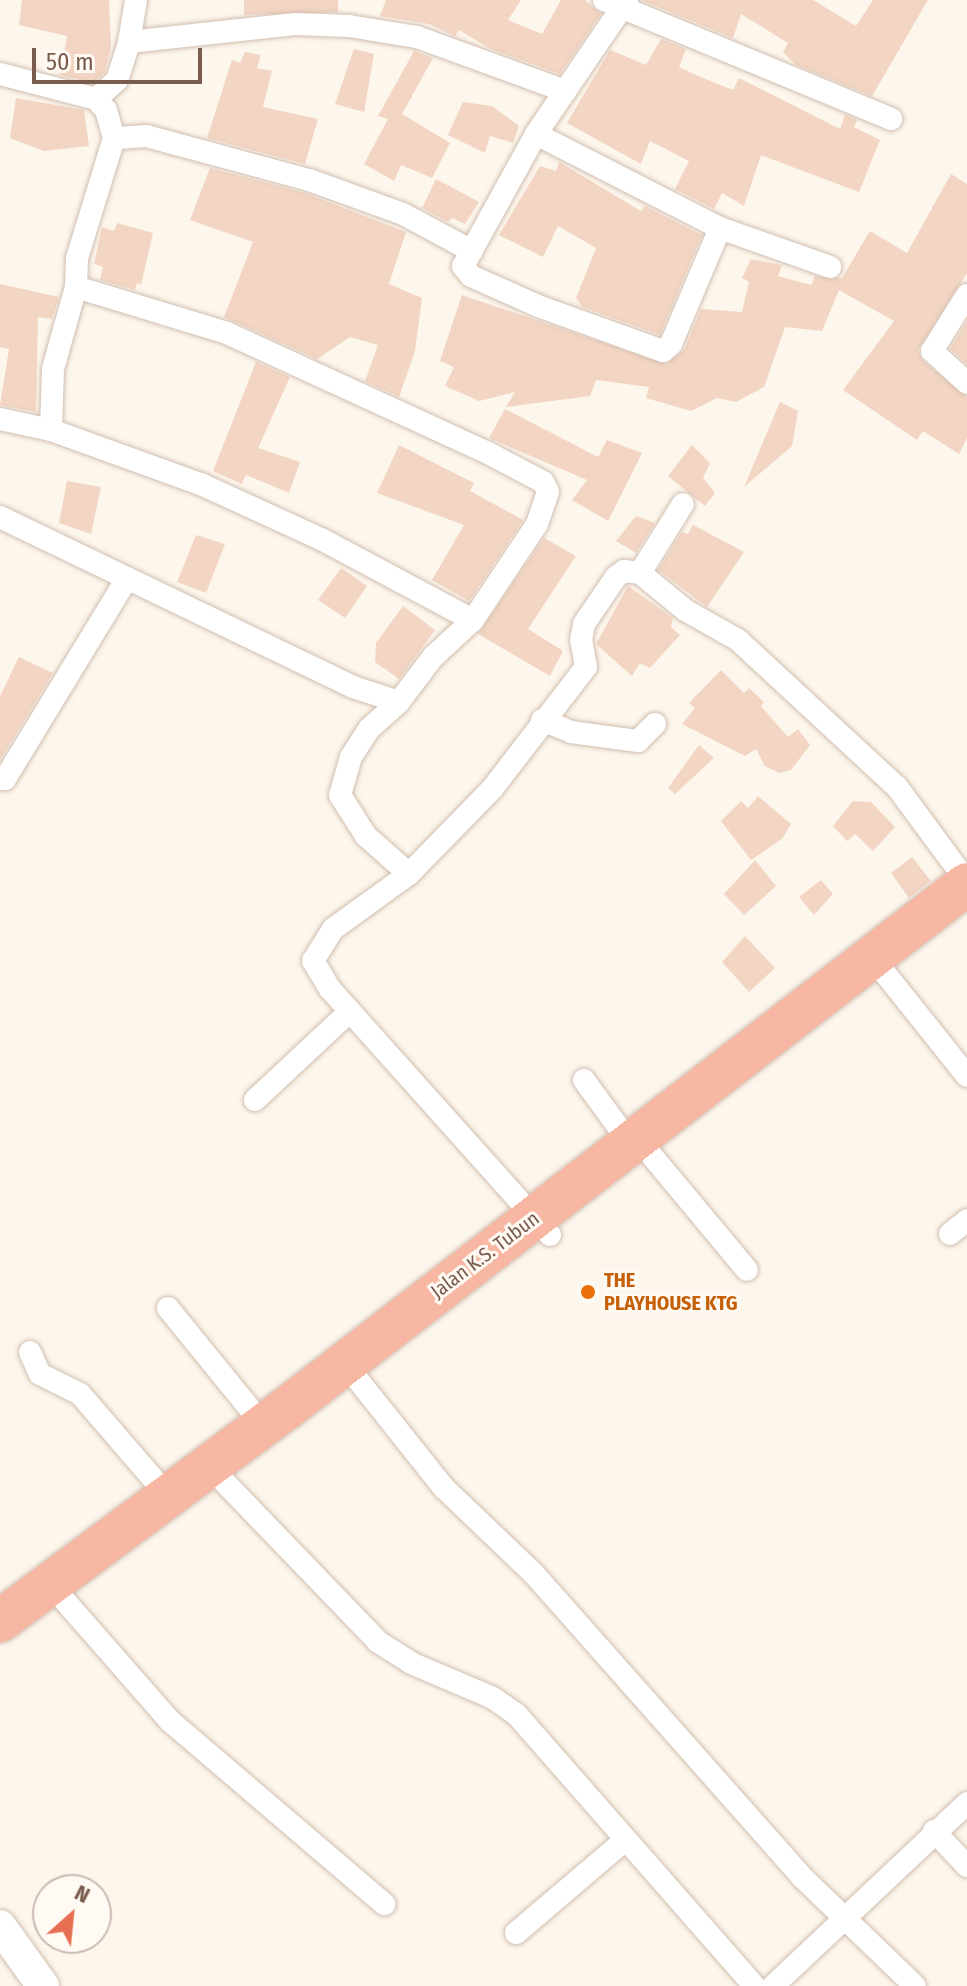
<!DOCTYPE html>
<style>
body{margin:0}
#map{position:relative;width:967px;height:1986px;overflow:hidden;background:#fdf6ec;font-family:"Fira Sans Condensed",sans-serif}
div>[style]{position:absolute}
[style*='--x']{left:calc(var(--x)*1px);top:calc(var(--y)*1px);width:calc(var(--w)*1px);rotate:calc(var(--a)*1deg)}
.building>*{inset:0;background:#f3d5c3}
.roads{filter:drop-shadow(0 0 2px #d1beb0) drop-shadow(0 0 2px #d1beb0)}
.street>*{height:22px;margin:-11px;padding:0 11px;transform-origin:11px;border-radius:11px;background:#fff}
.secondary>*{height:32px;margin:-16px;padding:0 16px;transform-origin:16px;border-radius:16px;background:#fff}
.highway>*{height:42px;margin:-21px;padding:0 21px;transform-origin:21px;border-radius:21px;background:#f7b7a3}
.dots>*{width:22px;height:22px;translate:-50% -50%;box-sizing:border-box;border:4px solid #fffaf3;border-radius:50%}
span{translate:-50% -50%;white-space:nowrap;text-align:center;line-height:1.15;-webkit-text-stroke:6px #fffaf3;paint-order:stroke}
.street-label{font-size:20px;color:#7a5c4d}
.food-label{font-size:20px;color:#c56008;font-weight:700}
.left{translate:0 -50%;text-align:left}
.north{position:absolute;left:32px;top:1874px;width:80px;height:80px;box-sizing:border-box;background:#fffaf3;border:2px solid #cabbb1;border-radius:50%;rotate:27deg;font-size:22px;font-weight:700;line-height:32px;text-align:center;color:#7a5c4d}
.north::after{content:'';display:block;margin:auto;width:28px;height:36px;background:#e76f51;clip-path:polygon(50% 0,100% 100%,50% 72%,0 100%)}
.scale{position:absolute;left:32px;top:48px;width:170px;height:36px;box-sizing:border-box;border:4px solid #7a5c4d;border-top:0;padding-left:10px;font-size:24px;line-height:28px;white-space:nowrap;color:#7a5c4d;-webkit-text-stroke:6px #fffaf3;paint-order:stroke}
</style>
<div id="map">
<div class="building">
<div style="clip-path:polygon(22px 0,109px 0,111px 47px,105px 72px,93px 83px,60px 75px,67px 36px,19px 25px)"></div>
<div style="clip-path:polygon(244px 0,338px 0,338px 12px,244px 15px)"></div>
<div style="clip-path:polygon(386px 0,521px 0,508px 20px,542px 34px,561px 0,585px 0,601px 14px,560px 74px,491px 49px,459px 30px,455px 36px,429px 24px,380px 16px)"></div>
<div style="clip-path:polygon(641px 0,813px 0,856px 26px,873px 0,928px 0,872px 96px,796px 65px,783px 52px,788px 43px,741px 14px,733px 38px)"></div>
<div style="clip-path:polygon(661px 39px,686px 49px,679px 67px,703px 78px,733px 90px,739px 78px,840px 129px,845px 115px,857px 120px,854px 127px,880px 140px,859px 192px,761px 155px,744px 206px,722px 193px,714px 209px,675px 189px,689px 161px,650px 141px,641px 164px,567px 123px,610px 50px,646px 65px)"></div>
<div style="clip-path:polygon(354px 49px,374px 54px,364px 112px,335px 104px)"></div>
<div style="clip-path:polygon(414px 51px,433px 58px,402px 114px,450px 143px,432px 178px,401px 165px,394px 181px,364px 164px,388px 119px,378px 116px)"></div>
<div style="clip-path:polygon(245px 52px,261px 55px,257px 68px,272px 71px,263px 107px,318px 119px,305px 164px,207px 138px,232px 60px,240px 63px)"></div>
<div style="clip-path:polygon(16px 98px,84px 110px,89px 146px,44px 151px,10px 138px)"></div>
<div style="clip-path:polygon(463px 102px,492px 106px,519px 126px,513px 143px,490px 136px,485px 153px,448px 135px)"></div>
<div style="clip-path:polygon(559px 162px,641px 211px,645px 206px,702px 235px,660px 335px,582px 307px,576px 298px,596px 248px,558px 226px,543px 257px,499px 235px,540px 166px,556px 171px)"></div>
<div style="clip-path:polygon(210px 168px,305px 193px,406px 232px,389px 284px,422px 298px,415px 351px,399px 397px,365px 381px,378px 345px,350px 337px,317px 359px,224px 317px,253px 242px,190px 220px)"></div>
<div style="clip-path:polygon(951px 174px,967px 184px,967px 273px,918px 350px,923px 361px,967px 397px,967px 438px,959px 454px,923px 431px,917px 440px,843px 390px,894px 321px,839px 290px,822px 331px,785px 327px,764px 387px,736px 402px,717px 398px,691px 411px,646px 398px,649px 387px,596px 380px,590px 396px,506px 407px,515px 392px,479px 401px,445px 386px,454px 367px,440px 361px,462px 295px,666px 364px,684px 350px,701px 309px,742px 312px,749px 282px,742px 278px,751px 259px,782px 265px,778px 276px,811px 285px,815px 276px,842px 278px,870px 231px,907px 253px)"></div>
<div style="clip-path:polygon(436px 179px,479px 202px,465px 224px,452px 218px,448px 222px,422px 208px)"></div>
<div style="clip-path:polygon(117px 223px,153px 233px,141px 285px,137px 283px,135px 290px,100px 280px,103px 267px,94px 264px,102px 227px,114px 231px)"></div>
<div style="clip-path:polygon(0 284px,59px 297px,52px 319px,38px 317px,36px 412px,0 405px,9px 349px,0 347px)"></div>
<div style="clip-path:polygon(967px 321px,967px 364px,950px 349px)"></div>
<div style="clip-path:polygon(256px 362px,290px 377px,258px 448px,300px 462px,289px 493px,246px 475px,242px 484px,213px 471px)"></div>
<div style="clip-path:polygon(780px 402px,798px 411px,792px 446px,744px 487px)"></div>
<div style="clip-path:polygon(505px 409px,598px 457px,607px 440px,642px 453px,608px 521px,572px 500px,587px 480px,489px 438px)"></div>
<div style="clip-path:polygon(399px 445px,474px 483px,470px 491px,523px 520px,469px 601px,432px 580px,464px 525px,377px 493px)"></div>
<div style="clip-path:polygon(692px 445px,710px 463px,703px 478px,715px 493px,705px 506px,668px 476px)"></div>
<div style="clip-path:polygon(67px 481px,101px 487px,91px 534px,59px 523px)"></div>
<div style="clip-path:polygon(636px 516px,655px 523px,636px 553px,616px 541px)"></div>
<div style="clip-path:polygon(693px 525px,744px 552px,707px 607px,658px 570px,682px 532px,688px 534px)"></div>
<div style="clip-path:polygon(196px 535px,225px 544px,206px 593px,177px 582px)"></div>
<div style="clip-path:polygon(544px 538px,576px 556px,528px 629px,563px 651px,550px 676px,478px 634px)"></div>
<div style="clip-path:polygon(341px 568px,367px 586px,345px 618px,318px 600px)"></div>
<div style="clip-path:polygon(628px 586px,673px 618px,671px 627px,680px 635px,650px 668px,640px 663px,632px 676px,596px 644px)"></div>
<div style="clip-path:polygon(403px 606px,435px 630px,399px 679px,375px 662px,376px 643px)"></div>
<div style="clip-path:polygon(19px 657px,53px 673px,0 760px,0 696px)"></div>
<div style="clip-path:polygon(721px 670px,744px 693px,749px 688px,764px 702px,761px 706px,788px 737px,798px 729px,810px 745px,791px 770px,779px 773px,765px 766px,756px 749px,745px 756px,682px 724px,695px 708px,689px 703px)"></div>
<div style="clip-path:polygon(699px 745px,714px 758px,675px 794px,668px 788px)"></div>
<div style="clip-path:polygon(758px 796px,791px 824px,782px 839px,751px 860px,721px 821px,741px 801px,748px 808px)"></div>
<div style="clip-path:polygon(853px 801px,871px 802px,895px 827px,873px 851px,855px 834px,847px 841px,833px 826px)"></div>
<div style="clip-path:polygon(912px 857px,931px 881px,909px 898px,891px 873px)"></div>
<div style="clip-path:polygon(755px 860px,776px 886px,744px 915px,724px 894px)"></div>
<div style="clip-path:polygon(821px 880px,833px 894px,814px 915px,799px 897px)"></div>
<div style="clip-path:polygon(745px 936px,775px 968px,749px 992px,722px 962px)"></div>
</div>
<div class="roads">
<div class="street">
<div style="--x:604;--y:0;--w:311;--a:22.5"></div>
<div style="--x:627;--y:0;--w:162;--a:124.2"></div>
<div style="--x:536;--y:134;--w:151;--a:118.9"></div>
<div style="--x:463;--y:266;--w:13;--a:51"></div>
<div style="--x:471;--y:276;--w:73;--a:24.1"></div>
<div style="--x:538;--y:306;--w:133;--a:19.8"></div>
<div style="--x:663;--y:351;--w:11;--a:-41"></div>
<div style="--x:671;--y:344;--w:126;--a:-67.1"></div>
<div style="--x:129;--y:42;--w:43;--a:-80.5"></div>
<div style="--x:0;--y:74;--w:99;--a:14.6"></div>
<div style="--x:536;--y:134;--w:207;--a:27.1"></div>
<div style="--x:720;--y:228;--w:117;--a:19.5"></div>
<div style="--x:114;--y:138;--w:126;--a:107.1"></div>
<div style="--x:77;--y:258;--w:29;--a:92"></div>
<div style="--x:76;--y:287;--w:158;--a:16.9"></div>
<div style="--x:227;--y:333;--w:289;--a:24.7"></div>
<div style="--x:490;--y:454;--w:60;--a:27.8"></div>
<div style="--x:543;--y:482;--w:11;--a:63"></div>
<div style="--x:548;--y:492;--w:34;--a:109"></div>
<div style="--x:537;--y:524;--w:115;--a:123.7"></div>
<div style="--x:473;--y:620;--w:54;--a:137.2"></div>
<div style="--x:433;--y:657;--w:56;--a:127.1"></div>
<div style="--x:472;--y:251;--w:78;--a:-151.8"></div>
<div style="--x:403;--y:214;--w:100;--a:-160.1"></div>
<div style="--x:309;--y:180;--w:169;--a:-164.9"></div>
<div style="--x:146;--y:136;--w:32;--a:176"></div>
<div style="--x:114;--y:138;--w:29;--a:-106"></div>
<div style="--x:106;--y:110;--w:15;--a:-132"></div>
<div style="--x:96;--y:99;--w:28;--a:-42"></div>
<div style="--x:117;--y:80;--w:40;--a:-72"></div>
<div style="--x:129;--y:42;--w:167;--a:-6.2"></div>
<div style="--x:295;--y:24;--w:54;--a:2.1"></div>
<div style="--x:349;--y:26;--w:69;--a:9.2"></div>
<div style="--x:417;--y:37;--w:158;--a:20"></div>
<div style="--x:76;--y:287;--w:85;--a:105.7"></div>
<div style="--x:53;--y:369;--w:61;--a:91.9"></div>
<div style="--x:51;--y:430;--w:162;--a:19.9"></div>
<div style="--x:203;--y:485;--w:130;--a:24.6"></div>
<div style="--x:321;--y:539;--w:172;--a:28.1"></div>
<div style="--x:967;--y:295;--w:66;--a:122"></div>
<div style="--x:932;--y:351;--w:47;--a:42.4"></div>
<div style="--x:0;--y:419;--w:52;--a:12.2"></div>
<div style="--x:0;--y:517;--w:392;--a:25.7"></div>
<div style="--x:353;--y:687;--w:48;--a:18.1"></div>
<div style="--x:399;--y:702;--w:40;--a:138"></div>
<div style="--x:369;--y:729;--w:33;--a:123"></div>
<div style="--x:351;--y:757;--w:40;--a:106"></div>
<div style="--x:340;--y:795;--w:49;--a:57.6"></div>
<div style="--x:366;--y:836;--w:57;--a:41.5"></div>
<div style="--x:640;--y:573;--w:81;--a:-58.1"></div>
<div style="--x:542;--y:720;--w:31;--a:22"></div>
<div style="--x:571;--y:732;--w:68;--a:7.7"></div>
<div style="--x:638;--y:741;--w:24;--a:-45"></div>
<div style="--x:0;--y:779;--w:5;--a:0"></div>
<div style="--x:5;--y:779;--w:235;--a:-58.7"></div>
<div style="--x:872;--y:957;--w:152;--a:51.4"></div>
<div style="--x:584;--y:1080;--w:78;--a:53.9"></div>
<div style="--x:255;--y:1100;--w:130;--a:-43.1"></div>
<div style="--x:652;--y:1156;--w:148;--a:50.2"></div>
<div style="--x:950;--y:1234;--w:22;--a:-39"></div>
<div style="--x:550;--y:1235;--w:330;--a:-131.8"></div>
<div style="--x:330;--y:989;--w:33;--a:-121"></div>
<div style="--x:313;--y:961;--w:38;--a:-58"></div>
<div style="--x:333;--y:929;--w:94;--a:-35.9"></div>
<div style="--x:409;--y:874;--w:119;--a:-45.7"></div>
<div style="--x:492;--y:789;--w:154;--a:-52.4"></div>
<div style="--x:586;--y:667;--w:27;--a:-100"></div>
<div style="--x:581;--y:640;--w:16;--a:-79"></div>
<div style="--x:584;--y:624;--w:57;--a:-55.8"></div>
<div style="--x:616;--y:577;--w:10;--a:-37"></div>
<div style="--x:624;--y:571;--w:16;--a:7"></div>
<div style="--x:640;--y:573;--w:58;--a:39.4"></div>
<div style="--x:685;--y:610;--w:61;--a:29.5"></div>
<div style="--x:738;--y:640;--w:217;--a:42.8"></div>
<div style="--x:897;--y:787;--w:118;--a:53.6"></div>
<div style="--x:168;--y:1308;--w:151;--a:50.9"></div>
<div style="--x:30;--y:1352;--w:24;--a:66"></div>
<div style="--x:40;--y:1374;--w:45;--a:26.6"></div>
<div style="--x:80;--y:1394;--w:135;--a:49.2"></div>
<div style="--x:358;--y:1380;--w:138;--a:51.5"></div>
<div style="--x:444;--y:1488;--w:124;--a:43.7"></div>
<div style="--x:534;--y:1574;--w:403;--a:48.5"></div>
<div style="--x:801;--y:1876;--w:158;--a:44"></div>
<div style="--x:207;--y:1464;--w:247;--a:46.1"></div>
<div style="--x:378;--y:1642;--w:39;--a:32"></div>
<div style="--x:411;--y:1663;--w:89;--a:23.1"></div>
<div style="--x:493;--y:1698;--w:29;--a:35"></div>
<div style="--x:517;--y:1715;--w:360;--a:48.8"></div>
<div style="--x:65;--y:1601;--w:159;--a:48.8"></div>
<div style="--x:170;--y:1721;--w:282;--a:40.5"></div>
<div style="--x:934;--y:1831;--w:48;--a:46.7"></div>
<div style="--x:516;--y:1933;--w:142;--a:-40.4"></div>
<div style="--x:773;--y:1986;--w:267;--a:-43.3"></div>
</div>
<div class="secondary">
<div style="--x:0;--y:1926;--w:74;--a:54.4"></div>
</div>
<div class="highway">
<div style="--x:0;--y:1621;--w:357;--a:-36.6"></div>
<div style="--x:287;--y:1408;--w:858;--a:-37.62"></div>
</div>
</div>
<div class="dots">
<div style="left:588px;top:1292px;background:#e8710a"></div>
</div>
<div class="street-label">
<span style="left:485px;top:1255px;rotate:-37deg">Jalan K.S. Tubun</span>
</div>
<div class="food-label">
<span class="left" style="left:604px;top:1292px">THE<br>PLAYHOUSE KTG</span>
</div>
<div class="north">N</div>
<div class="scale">50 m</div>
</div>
